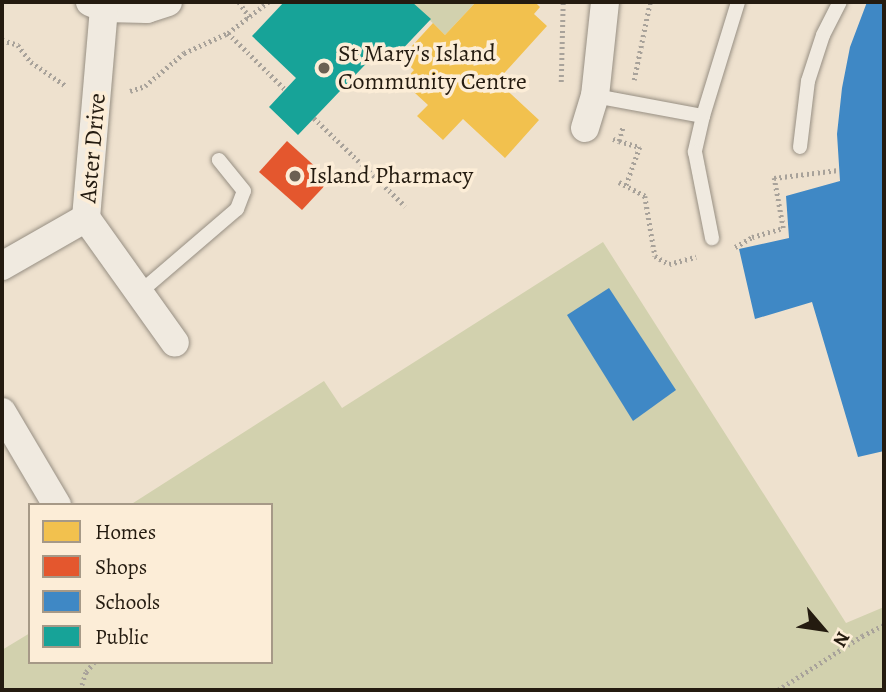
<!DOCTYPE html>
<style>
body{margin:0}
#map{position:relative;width:886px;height:692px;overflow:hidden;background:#eee1ce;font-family:Alegreya,serif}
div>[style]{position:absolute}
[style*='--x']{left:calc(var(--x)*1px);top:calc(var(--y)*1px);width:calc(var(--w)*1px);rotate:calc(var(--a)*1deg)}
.green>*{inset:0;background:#d2d1ae}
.homes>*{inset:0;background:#f2c14e}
.shops>*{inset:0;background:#e4572e}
.schools>*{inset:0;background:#3f88c5}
.public>*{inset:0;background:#17a398}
.path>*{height:4.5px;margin-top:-2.25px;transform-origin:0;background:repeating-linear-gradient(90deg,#a8a29a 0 2px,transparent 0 5.5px)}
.roads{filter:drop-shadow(0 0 2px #978f83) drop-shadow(0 0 2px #978f83)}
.service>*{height:14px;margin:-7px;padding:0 7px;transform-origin:7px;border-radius:7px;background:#f0eae0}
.minor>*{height:28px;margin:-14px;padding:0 14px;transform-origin:14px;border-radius:14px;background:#f0eae0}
.dots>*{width:19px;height:19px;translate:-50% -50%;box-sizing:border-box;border:4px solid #fcedd7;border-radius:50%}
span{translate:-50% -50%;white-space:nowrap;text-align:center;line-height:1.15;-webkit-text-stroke:7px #fcedd7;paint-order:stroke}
.poi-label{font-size:24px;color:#241b10}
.left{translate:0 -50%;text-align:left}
.street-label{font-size:24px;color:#241b10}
.frame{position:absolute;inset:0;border:4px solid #241b10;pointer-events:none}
.legend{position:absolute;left:28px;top:503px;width:245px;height:161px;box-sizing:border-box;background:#fcedd7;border:2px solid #a69987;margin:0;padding:9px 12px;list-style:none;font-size:21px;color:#241b10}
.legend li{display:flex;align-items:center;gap:14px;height:35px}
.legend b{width:35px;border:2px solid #a69987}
.north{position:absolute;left:788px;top:594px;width:70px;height:70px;-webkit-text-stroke:5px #fcedd7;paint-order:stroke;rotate:119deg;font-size:19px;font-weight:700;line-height:28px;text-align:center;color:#241b10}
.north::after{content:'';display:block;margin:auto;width:24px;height:32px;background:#241b10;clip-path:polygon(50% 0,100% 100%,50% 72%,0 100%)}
</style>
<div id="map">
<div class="green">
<div style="clip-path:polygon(411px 2px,476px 2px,445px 35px)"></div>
<div style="clip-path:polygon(603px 242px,846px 623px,884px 607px,884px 690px,2px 690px,2px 650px,30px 633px,30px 662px,271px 662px,271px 505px,130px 505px,324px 381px,342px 408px)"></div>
</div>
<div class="homes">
<div style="clip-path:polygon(476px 2px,535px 2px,540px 7px,534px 14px,547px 26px,497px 81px,539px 120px,505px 158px,463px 119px,443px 140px,417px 116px,428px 105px,403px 82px,414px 70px,401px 58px,433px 23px,445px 35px)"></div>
</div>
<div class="shops">
<div style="clip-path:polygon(287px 141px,330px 180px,302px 210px,259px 172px)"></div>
</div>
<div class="schools">
<div style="clip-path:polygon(867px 2px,884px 2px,884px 451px,858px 457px,812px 302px,755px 319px,739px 249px,789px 238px,786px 196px,840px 181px,837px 134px,842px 88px,850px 47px)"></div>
<div style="clip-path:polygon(609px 288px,676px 390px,633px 421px,567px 315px)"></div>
</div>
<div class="public">
<div style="clip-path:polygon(284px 2px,412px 2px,431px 19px,394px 58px,382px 47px,298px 135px,269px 107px,296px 78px,252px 36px)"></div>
</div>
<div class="path">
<div style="--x:239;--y:2;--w:19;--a:55"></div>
<div style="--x:228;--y:33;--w:81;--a:44.5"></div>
<div style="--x:2;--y:40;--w:17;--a:17"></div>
<div style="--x:18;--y:45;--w:21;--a:53"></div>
<div style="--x:31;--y:62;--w:42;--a:34.4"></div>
<div style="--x:634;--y:80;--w:80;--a:-78.4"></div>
<div style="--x:561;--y:82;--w:80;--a:-88.6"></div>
<div style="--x:130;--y:91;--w:16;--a:-18"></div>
<div style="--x:145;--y:86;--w:51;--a:-40.2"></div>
<div style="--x:184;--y:53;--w:48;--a:-24.4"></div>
<div style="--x:228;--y:33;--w:51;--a:-37.8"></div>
<div style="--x:314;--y:118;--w:127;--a:44"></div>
<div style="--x:613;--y:139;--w:6;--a:18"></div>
<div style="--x:619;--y:141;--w:16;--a:-75"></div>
<div style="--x:619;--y:141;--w:22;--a:16"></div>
<div style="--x:640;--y:147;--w:41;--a:109.7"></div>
<div style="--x:619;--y:182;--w:30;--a:28"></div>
<div style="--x:645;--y:196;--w:61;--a:80.5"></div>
<div style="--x:655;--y:256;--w:16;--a:30"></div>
<div style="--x:669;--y:264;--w:28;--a:-15"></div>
<div style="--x:735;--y:247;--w:20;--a:-30"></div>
<div style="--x:752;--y:237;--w:32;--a:-16"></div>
<div style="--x:783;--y:228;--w:51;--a:-100.2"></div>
<div style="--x:774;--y:178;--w:65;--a:-7"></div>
<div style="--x:80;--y:690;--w:19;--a:-72"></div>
<div style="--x:86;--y:672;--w:13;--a:-51"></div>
<div style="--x:778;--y:690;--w:100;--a:-32.7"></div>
<div style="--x:862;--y:636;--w:25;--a:-27"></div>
</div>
<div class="roads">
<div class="service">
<div style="--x:595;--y:96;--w:110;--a:10.5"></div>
<div style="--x:703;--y:116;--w:119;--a:-72.9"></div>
<div style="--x:703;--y:116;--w:37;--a:103"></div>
<div style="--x:695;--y:152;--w:88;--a:78.8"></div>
<div style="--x:800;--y:147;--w:66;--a:-83.1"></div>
<div style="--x:808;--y:81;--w:48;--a:-71.9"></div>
<div style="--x:823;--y:35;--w:37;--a:-63"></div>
<div style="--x:139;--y:293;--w:129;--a:-40.6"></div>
<div style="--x:237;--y:209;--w:19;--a:-69"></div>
<div style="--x:244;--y:191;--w:40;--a:-129"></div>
</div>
<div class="minor">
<div style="--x:90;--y:2;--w:15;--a:23"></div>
<div style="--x:104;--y:8;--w:43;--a:1.3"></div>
<div style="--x:147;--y:9;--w:22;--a:-18"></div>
<div style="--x:104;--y:8;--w:211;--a:94.9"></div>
<div style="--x:86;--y:218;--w:153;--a:54.5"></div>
<div style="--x:585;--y:128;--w:34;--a:-73"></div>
<div style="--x:595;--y:96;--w:95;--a:-83.9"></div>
<div style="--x:2;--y:266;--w:97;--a:-29.7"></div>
<div style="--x:2;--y:412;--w:108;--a:59.4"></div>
</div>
</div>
<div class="dots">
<div style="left:324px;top:68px;background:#6b6052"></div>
<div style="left:295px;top:176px;background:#6b6052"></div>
</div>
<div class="poi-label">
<span class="left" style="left:338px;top:68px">St Mary's Island<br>Community Centre</span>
<span class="left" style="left:309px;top:176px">Island Pharmacy</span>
</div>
<div class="street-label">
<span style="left:93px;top:148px;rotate:-85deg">Aster Drive</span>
</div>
<div class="frame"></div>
<ul class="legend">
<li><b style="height:19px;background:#f2c14e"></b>Homes</li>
<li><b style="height:19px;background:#e4572e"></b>Shops</li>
<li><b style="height:19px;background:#3f88c5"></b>Schools</li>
<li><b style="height:19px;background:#17a398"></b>Public</li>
</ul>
<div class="north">N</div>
</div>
